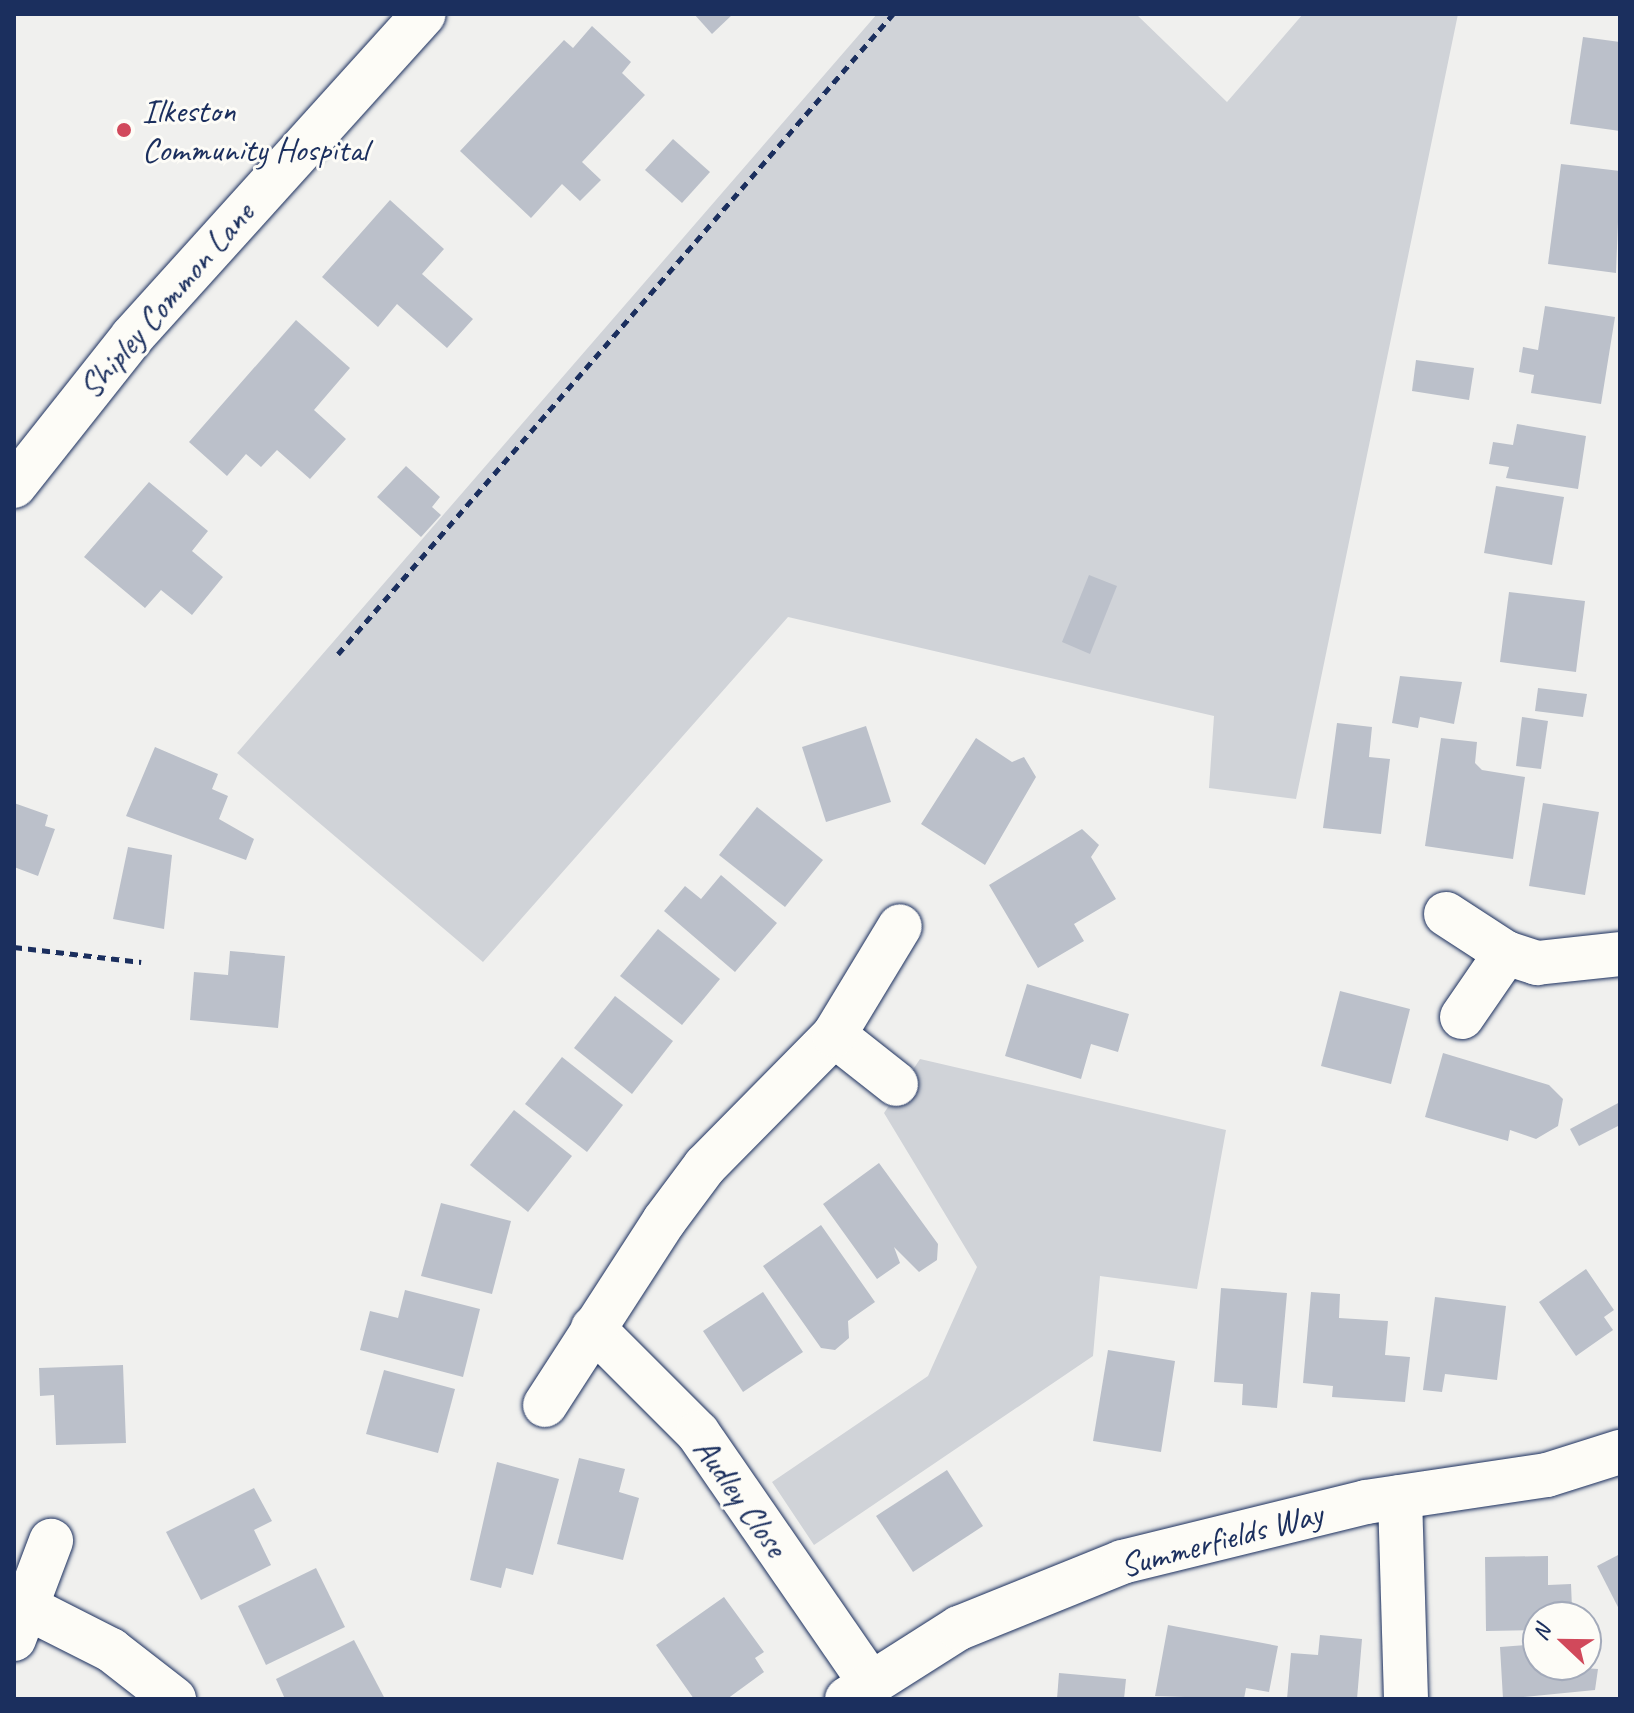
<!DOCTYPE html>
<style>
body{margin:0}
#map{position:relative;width:1634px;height:1713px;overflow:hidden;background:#f0f0ee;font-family:Caveat,sans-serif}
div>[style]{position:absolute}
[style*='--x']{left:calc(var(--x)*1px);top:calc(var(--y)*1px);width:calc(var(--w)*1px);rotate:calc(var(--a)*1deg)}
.green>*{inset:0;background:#d0d3d8}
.building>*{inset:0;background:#bbc0ca}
.path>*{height:5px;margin-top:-2.5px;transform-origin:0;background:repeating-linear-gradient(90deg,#1b2f5e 0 8px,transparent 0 14px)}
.roads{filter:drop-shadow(0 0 2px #1b2f5e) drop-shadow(0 0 2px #1b2f5e)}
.street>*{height:44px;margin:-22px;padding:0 22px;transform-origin:22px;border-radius:22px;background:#fdfcf7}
.secondary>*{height:44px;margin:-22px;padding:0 22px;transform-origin:22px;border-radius:22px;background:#fdfcf7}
.dots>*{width:22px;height:22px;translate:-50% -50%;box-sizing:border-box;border:4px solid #fdfcf7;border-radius:50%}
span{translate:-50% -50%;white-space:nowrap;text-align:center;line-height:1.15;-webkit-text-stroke:6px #fdfcf7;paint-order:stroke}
.poi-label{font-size:34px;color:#1b2f5e}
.left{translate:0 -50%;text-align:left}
.street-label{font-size:34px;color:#1b2f5e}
.frame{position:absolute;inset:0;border:16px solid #1b2f5e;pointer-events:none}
.north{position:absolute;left:1522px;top:1601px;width:80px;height:80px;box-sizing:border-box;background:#fdfcf7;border:2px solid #a3aaba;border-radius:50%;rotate:292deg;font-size:22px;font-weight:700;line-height:32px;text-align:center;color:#1b2f5e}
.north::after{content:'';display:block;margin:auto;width:28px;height:36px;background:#d1495b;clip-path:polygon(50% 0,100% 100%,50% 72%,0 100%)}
</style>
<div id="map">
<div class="green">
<div style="clip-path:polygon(877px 14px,1136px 14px,1227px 102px,1303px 14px,1458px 14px,1296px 799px,1209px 788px,1214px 716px,788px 617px,483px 962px,237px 753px)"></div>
<div style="clip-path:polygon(920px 1059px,1226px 1130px,1197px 1289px,1100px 1276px,1093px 1356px,814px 1545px,772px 1482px,928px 1376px,977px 1267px,884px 1113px)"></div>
</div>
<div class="building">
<div style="clip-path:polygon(694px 14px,733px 14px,712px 34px)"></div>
<div style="clip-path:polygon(592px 26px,631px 62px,622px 73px,645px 95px,582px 162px,601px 180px,580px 201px,562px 184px,531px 218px,460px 151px,564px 40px,573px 48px)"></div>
<div style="clip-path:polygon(1583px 37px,1620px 42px,1620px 131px,1570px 124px)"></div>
<div style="clip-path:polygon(673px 139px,710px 172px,682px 203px,645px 170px)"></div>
<div style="clip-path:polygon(1561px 164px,1620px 171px,1616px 273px,1548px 264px)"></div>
<div style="clip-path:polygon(390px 200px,444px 249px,422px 274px,473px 319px,447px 348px,397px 304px,378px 327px,322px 277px)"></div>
<div style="clip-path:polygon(1545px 306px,1615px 317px,1601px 404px,1531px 393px,1534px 375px,1519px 372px,1523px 347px,1538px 350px)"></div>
<div style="clip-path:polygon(296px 320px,350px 368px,314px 410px,346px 439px,310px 479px,277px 450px,261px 467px,246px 454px,227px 476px,189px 442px)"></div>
<div style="clip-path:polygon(1416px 360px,1474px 368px,1469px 400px,1412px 391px)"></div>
<div style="clip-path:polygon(1517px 424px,1586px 436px,1578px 489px,1506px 478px,1509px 467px,1489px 464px,1493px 442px,1513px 445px)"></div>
<div style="clip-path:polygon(406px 466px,440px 497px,432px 507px,441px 515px,421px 537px,377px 497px)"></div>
<div style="clip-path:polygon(149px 482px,208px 531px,192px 551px,223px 577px,192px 615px,161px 590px,145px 608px,84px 557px)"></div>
<div style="clip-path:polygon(1496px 486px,1564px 497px,1552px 565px,1484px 553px)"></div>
<div style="clip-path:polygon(1089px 575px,1117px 586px,1090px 654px,1062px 642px)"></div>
<div style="clip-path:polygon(1509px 592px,1585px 601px,1576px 672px,1500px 662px)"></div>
<div style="clip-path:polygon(1400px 676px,1462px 682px,1454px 724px,1420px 717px,1418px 728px,1392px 723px)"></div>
<div style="clip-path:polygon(1538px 688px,1587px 694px,1583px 717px,1535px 711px)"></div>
<div style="clip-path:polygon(1522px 717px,1548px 721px,1541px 769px,1516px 766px)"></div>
<div style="clip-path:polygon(1337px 723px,1372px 727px,1369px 757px,1390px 759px,1381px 834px,1323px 828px)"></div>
<div style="clip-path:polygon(866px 726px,891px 802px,826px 822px,802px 747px)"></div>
<div style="clip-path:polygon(976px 738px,1012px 762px,1024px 757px,1036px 777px,985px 865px,921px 824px)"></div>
<div style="clip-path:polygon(1441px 738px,1477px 742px,1475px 763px,1482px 770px,1525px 777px,1513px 859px,1425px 846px)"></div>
<div style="clip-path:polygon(155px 747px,218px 774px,212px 789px,228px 796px,219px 819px,254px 839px,246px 860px,126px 816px)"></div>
<div style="clip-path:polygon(14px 803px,48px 815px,45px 826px,55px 829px,38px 876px,14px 867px)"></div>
<div style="clip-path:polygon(1543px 803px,1599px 812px,1585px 895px,1529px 886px)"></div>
<div style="clip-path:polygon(757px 807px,823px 860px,785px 907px,719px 855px)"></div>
<div style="clip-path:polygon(1082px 829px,1099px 845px,1091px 857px,1116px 899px,1074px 924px,1084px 941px,1038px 968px,989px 885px)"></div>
<div style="clip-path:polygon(128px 847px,172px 855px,164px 929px,113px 919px)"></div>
<div style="clip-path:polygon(721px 875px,777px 923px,735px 972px,664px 911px,685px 886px,701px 899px)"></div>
<div style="clip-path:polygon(658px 929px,720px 979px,682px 1025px,620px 976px)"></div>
<div style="clip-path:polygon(230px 951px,285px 956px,278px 1028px,190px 1020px,194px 972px,228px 975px)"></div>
<div style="clip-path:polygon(1027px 984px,1129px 1014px,1118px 1052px,1091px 1044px,1081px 1079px,1005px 1056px)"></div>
<div style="clip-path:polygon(1340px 991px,1410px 1009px,1391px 1084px,1321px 1066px)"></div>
<div style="clip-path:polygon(615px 996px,673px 1041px,632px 1094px,574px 1048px)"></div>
<div style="clip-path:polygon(1443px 1053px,1549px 1085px,1563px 1099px,1558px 1126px,1536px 1139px,1510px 1130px,1508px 1141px,1425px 1117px)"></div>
<div style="clip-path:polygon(562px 1057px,623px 1105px,587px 1152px,525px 1104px)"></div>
<div style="clip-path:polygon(1620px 1102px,1620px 1125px,1579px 1146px,1570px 1129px)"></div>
<div style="clip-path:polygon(514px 1110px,572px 1156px,528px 1212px,470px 1165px)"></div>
<div style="clip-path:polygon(879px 1163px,938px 1244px,937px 1260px,919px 1272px,894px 1247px,900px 1263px,877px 1279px,823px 1204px)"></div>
<div style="clip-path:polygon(441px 1203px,511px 1221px,492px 1294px,421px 1276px)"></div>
<div style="clip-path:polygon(821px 1225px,875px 1302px,848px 1321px,849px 1338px,835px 1350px,821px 1348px,763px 1266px)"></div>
<div style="clip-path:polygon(1586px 1269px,1614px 1310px,1604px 1317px,1613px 1330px,1576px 1356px,1539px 1302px)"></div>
<div style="clip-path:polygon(1221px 1288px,1287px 1293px,1277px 1408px,1242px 1405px,1243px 1384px,1214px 1382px)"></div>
<div style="clip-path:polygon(405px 1290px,480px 1309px,463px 1377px,360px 1350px,370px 1311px,398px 1318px)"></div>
<div style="clip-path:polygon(763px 1292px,803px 1352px,743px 1392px,703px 1331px)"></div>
<div style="clip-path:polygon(1311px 1292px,1340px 1294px,1339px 1318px,1388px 1321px,1385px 1355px,1410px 1357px,1405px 1402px,1332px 1397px,1333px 1386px,1303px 1383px)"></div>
<div style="clip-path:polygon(1435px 1297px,1506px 1306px,1497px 1380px,1445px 1374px,1442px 1392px,1423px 1390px)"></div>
<div style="clip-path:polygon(1108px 1350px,1175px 1361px,1161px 1452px,1093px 1441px)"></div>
<div style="clip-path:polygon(123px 1365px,126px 1443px,56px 1445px,54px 1395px,40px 1396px,39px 1368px)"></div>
<div style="clip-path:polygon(384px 1370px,455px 1389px,438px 1453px,366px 1434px)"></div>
<div style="clip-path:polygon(579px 1458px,625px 1469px,619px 1492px,639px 1498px,623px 1560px,557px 1544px)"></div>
<div style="clip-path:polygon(497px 1462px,559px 1479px,533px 1575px,506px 1568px,501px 1588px,470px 1580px)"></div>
<div style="clip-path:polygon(947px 1470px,983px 1526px,913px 1572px,876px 1516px)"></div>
<div style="clip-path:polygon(254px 1488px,272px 1521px,254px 1530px,271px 1565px,201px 1600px,166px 1532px)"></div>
<div style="clip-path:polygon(1620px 1554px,1620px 1611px,1597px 1566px)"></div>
<div style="clip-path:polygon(1548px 1556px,1548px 1585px,1571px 1584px,1572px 1608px,1544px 1609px,1538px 1630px,1486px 1631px,1485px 1557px)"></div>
<div style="clip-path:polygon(316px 1568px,345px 1627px,266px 1665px,238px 1606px)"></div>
<div style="clip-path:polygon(724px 1597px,764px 1652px,755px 1658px,764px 1672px,727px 1699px,694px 1699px,656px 1645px)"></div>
<div style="clip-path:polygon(1168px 1625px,1278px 1646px,1269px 1692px,1246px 1688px,1244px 1699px,1155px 1696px)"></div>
<div style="clip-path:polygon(1320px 1635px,1362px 1639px,1357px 1699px,1287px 1699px,1291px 1653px,1318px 1655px)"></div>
<div style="clip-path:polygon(354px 1640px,385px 1699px,285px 1699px,276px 1679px)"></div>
<div style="clip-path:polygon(1538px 1644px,1538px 1665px,1598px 1669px,1595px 1690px,1503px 1699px,1500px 1647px)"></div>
<div style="clip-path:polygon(1059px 1673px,1126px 1679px,1124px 1699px,1057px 1699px)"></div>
</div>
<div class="path">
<div style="--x:338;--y:654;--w:847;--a:-49.07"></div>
<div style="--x:14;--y:947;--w:128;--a:6.7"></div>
</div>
<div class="roads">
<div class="street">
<div style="--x:1446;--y:914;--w:72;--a:33"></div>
<div style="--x:1506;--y:953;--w:33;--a:18"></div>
<div style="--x:1537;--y:963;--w:83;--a:-6.2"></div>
<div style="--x:1462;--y:1017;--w:78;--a:-55.5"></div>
<div style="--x:834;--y:1035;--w:79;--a:38.3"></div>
<div style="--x:593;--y:1328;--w:148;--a:45"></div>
<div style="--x:698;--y:1433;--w:303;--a:55.4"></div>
<div style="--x:545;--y:1405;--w:219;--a:-57.1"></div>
<div style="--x:664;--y:1221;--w:69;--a:-53.3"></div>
<div style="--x:705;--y:1166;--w:184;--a:-45.4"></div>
<div style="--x:834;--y:1035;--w:127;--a:-58.8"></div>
<div style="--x:1400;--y:1497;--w:202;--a:88.3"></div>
<div style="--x:30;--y:1609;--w:91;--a:26.8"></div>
<div style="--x:111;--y:1650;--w:80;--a:37.9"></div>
<div style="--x:14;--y:1639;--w:105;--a:-69.3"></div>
</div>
<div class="secondary">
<div style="--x:14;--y:486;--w:190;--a:-51.6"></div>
<div style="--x:132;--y:337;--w:435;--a:-47.9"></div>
<div style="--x:847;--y:1699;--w:133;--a:-32.4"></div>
<div style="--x:959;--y:1628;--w:176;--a:-22"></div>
<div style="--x:1122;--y:1562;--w:251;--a:-13.8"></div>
<div style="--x:1366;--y:1502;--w:183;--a:-8.5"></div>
<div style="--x:1547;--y:1475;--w:77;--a:-17.5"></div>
</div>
</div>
<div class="dots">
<div style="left:124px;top:130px;background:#d1495b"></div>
</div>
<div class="poi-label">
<span class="left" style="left:142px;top:130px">Ilkeston<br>Community Hospital</span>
</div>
<div class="street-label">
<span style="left:166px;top:300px;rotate:-49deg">Shipley Common Lane</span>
<span style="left:741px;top:1497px;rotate:55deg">Audley Close</span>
<span style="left:1221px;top:1539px;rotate:-15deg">Summerfields Way</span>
</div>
<div class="frame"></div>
<div class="north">N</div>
</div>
